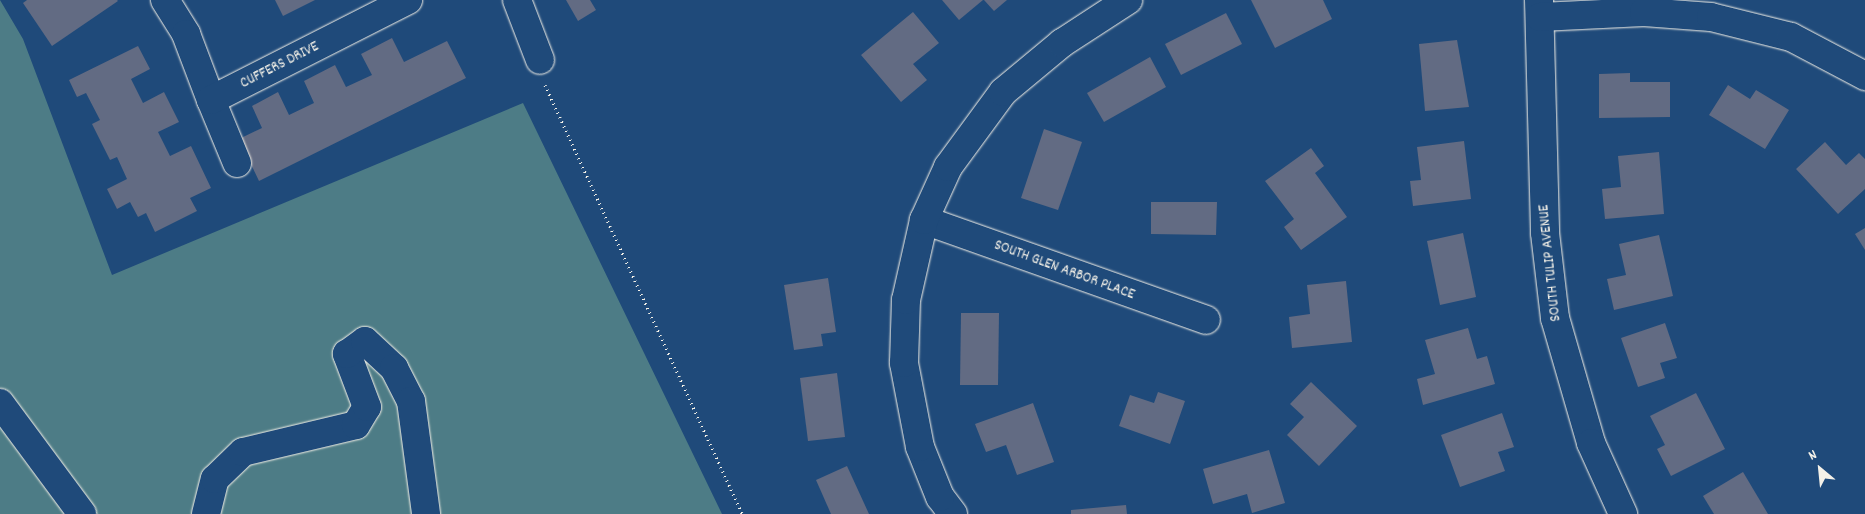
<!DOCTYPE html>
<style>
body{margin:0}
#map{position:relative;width:1865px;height:514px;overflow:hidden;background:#1f4a7a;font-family:Dekko,sans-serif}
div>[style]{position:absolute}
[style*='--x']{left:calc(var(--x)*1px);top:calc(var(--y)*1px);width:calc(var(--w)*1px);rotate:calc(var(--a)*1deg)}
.green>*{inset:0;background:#4d7c86}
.building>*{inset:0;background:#626b83}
.path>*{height:3px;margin-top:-1.5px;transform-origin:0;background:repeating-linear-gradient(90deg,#f4f1e8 0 1px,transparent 0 5px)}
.roads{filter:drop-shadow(0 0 1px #f4f1e8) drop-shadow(0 0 1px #f4f1e8)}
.minor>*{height:28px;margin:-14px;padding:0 14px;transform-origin:14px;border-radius:14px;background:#1f4a7a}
span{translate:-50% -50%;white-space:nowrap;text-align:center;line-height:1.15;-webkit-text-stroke:4px #1f4a7a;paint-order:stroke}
.street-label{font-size:15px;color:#f4f1e8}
.north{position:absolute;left:1795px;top:444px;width:50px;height:50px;-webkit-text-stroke:4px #1f4a7a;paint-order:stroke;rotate:332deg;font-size:14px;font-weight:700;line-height:20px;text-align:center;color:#f4f1e8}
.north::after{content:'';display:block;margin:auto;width:18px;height:22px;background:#f4f1e8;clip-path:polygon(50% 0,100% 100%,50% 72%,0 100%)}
</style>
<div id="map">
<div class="green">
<div style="clip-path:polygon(0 0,23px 39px,112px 275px,523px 103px,722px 514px,0 514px)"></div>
</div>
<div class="building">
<div style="clip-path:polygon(27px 0,117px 0,118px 1px,52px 46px,23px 3px)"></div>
<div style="clip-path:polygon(275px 0,315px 0,283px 16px)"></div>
<div style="clip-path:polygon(566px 0,590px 0,596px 10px,578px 21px)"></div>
<div style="clip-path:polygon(942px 0,983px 0,959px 20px)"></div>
<div style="clip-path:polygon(984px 0,1007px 0,994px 11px)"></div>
<div style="clip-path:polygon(1251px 0,1323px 0,1332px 19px,1275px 48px)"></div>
<div style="clip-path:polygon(913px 12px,939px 43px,913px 64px,927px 80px,901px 102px,861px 55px)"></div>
<div style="clip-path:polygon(1226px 13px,1242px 44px,1181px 75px,1165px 44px)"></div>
<div style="clip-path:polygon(392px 38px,404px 62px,447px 41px,466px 78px,259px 181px,239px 139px,262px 128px,252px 106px,278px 92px,289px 115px,314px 103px,304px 81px,335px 65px,346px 87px,372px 75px,361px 54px)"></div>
<div style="clip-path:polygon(1457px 40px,1469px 107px,1425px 111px,1419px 44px)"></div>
<div style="clip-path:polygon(138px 46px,150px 69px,131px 79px,143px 103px,164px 92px,179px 122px,158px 132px,170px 156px,191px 146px,211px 188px,190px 198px,197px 211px,155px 232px,146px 213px,138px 217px,130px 202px,117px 209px,107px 189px,127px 179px,117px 157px,110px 160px,92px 124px,100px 120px,86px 93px,77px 97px,69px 80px)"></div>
<div style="clip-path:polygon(1150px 57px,1166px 87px,1104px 122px,1087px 93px)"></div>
<div style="clip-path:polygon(1630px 73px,1630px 82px,1670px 82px,1670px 117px,1599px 118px,1599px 74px)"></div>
<div style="clip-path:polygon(1728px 85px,1750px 99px,1756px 90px,1789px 110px,1765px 149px,1709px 115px)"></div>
<div style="clip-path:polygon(1044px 129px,1082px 142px,1058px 210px,1021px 198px)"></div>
<div style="clip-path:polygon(1464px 141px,1471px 199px,1413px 206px,1410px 181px,1421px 180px,1417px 147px)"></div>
<div style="clip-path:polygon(1825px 142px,1846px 165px,1859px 153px,1865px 159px,1865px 189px,1838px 214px,1796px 169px)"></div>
<div style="clip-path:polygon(1311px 148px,1324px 166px,1315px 173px,1347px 217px,1301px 250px,1284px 227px,1294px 219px,1265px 181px)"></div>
<div style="clip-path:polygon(1659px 152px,1664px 214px,1605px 219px,1602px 189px,1621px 187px,1618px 156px)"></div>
<div style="clip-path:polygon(1151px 202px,1217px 202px,1216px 235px,1151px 234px)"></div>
<div style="clip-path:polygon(1865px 228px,1865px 250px,1855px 234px)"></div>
<div style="clip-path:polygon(1463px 233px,1476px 297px,1440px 305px,1427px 241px)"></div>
<div style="clip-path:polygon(1659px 235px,1673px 296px,1614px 310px,1607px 279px,1626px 275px,1619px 244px)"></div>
<div style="clip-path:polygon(828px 278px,836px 332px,821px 334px,823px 346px,794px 350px,784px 285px)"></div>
<div style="clip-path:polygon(1346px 281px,1352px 342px,1292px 348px,1289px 317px,1310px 314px,1307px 285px)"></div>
<div style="clip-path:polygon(961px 313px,999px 313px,998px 385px,960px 385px)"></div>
<div style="clip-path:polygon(1665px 323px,1677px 358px,1660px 363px,1665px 378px,1638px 387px,1621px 338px)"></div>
<div style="clip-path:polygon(1468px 328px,1477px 359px,1487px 356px,1495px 384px,1423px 405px,1417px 379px,1435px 374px,1425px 340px)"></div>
<div style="clip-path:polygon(837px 373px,845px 437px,808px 441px,800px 378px)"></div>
<div style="clip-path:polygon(1311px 382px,1357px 426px,1319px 466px,1287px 435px,1304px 417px,1290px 404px)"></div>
<div style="clip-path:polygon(1158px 392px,1185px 401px,1170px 444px,1119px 426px,1130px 395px,1154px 403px)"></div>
<div style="clip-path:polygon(1696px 393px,1725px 449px,1671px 476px,1657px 449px,1665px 445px,1650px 416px)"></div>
<div style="clip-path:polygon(1033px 403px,1054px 462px,1017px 475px,1006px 445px,986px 452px,975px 424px)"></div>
<div style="clip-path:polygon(1502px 413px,1514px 447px,1498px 452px,1505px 471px,1460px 487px,1441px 435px)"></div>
<div style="clip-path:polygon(1269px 450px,1285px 503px,1252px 513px,1247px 494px,1213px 504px,1203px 469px)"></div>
<div style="clip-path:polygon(847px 466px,869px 514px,831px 514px,816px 480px)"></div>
<div style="clip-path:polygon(1743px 472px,1768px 514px,1714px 514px,1703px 496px)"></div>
<div style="clip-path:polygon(1126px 505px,1127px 514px,1071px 514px,1071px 510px)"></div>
</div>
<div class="path">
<div style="--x:545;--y:85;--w:472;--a:65.3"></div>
</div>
<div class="roads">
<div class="minor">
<div style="--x:165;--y:0;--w:40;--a:58"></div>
<div style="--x:186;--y:34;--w:71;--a:69.3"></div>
<div style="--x:517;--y:0;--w:64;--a:69"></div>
<div style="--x:1539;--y:0;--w:233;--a:88.5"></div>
<div style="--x:1545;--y:233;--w:86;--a:83.3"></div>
<div style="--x:1555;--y:318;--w:130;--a:73.9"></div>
<div style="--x:1591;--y:443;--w:78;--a:65.7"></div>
<div style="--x:1540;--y:17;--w:104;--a:-2.8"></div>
<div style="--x:1644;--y:12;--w:67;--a:4.3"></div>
<div style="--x:1711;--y:17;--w:82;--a:14"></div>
<div style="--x:1791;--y:37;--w:84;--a:27.8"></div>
<div style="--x:237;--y:163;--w:68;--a:-112.4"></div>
<div style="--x:211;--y:100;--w:221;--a:-26.9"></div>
<div style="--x:924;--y:220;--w:299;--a:19.5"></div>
<div style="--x:0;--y:403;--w:138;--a:53.5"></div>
<div style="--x:206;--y:514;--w:36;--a:-76"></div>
<div style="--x:215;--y:479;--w:39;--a:-44"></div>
<div style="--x:243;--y:452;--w:116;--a:-13.4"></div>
<div style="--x:356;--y:425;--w:21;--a:-59"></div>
<div style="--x:367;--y:407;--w:57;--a:-110.7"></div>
<div style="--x:347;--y:354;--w:22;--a:-36"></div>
<div style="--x:365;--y:341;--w:40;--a:43"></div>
<div style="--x:394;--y:368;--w:37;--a:63"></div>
<div style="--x:411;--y:401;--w:114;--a:82.4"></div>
<div style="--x:953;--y:514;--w:21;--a:-127"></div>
<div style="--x:940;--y:497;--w:54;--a:-111.8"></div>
<div style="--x:920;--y:447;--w:86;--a:-100.8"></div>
<div style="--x:904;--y:363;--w:63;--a:-88.2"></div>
<div style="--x:906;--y:300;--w:82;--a:-77.3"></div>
<div style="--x:924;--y:220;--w:58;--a:-65.6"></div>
<div style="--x:948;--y:167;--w:93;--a:-53.7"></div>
<div style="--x:1003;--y:92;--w:77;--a:-39.7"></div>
<div style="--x:1062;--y:43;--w:79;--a:-33.1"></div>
</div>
</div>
<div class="street-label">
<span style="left:280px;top:66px;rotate:-27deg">CUFFERS DRIVE</span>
<span style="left:1551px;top:263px;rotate:-96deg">SOUTH TULIP AVENUE</span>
<span style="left:1064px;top:271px;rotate:20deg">SOUTH GLEN ARBOR PLACE</span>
</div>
<div class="north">N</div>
</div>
